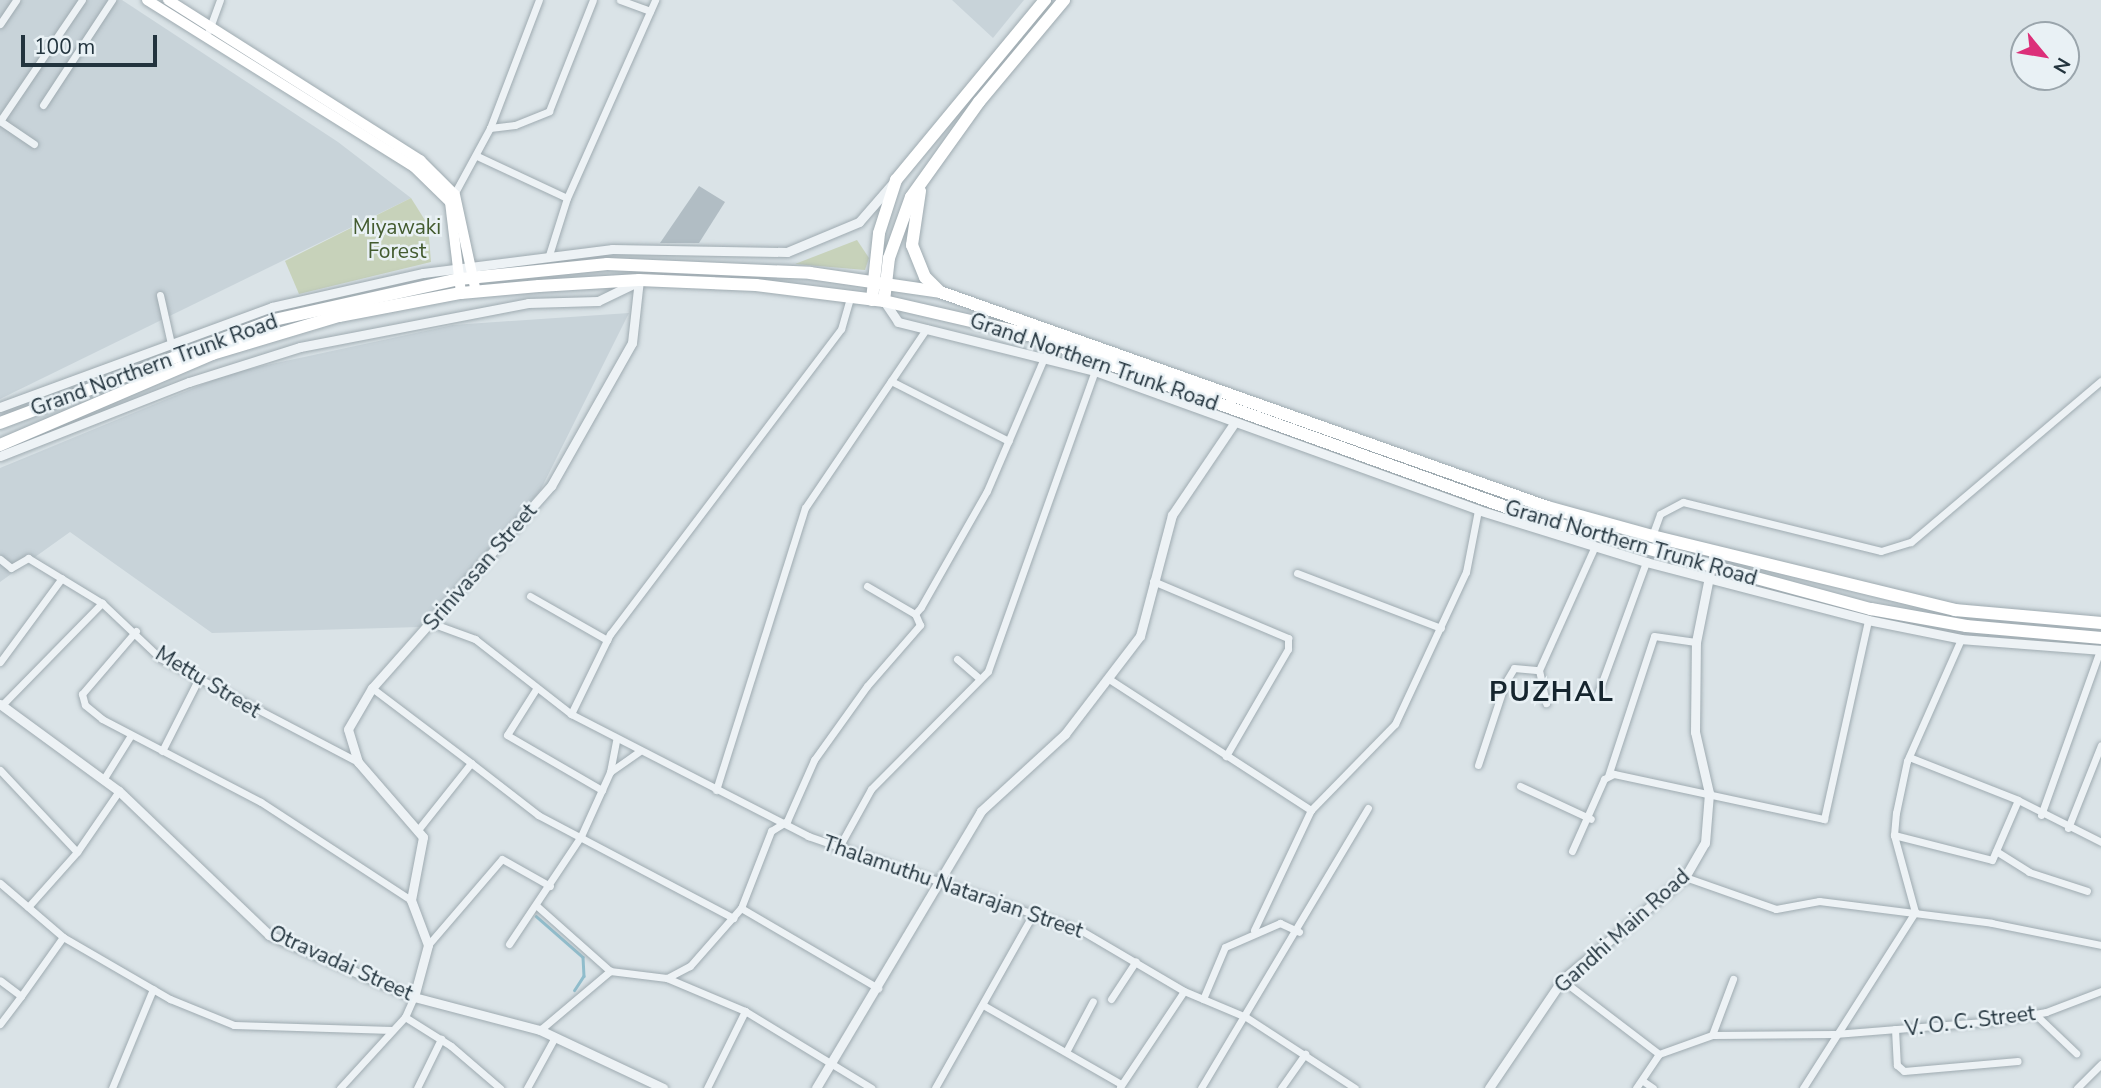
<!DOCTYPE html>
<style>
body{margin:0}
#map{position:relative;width:2101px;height:1088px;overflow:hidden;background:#dae3e7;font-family:"Nunito Sans",sans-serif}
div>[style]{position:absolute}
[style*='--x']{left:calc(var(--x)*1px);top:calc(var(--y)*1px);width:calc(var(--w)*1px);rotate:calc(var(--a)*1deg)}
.built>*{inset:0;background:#c8d3d9}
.green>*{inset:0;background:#c7d2ba}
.stream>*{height:2.5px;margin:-1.25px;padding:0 1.25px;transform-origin:1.25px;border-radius:1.25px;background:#90bdcc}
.building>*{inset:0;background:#b1bdc4}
.roads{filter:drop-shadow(0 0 2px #9fabb1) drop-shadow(0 0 2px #9fabb1)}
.minor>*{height:7px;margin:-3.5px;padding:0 3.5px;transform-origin:3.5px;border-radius:3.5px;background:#edf2f5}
.tertiary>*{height:9px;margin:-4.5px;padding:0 4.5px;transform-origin:4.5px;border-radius:4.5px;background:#edf2f5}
.secondary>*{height:10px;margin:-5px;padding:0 5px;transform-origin:5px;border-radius:5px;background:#fff}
.primary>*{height:12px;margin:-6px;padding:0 6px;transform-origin:6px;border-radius:6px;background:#fff}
.trunk>*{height:12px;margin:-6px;padding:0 6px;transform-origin:6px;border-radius:6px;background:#fff}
span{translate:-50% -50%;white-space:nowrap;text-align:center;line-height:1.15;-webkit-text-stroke:5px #e9f1f5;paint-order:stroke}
.park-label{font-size:21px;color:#435b2f}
.street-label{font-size:21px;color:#23343e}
.district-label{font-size:28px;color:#16252e;font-weight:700;letter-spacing:2px}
.north{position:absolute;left:2010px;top:21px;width:70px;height:70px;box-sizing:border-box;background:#e9f1f5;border:2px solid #9aa5ac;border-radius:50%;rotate:120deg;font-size:19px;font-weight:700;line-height:28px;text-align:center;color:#23343e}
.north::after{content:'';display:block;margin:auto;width:24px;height:32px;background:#dc2f79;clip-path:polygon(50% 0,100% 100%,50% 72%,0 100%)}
.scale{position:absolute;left:21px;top:35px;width:136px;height:32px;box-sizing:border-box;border:4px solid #23343e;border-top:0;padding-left:9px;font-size:21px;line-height:24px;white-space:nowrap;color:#23343e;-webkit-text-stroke:5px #e9f1f5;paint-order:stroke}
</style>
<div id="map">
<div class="built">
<div style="clip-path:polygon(0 0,122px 0,338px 142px,411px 198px,0 399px)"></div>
<div style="clip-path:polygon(952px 0,1024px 0,993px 38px)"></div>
<div style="clip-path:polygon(629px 313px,540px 491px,420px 627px,212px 633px,70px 532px,0 582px,0 468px,230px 373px,453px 325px)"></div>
</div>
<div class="green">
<div style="clip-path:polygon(411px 198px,428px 225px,431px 262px,299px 294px,285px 261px)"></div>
<div style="clip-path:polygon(857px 240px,869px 258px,865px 270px,795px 264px)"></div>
</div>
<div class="stream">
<div style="--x:536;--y:916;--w:62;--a:41.1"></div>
<div style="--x:583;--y:957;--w:19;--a:87"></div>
<div style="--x:584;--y:976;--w:17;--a:123"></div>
</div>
<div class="building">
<div style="clip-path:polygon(699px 186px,725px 202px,699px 243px,660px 243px)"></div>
</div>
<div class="roads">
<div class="minor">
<div style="--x:620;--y:0;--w:32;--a:20"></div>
<div style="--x:0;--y:24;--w:29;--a:-56"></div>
<div style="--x:209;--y:30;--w:32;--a:-70"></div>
<div style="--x:43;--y:105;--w:126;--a:-56.7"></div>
<div style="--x:490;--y:128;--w:25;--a:-7"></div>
<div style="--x:515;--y:125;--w:37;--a:-22"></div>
<div style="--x:549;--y:111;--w:119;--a:-68.4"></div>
<div style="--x:34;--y:144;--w:41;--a:-145.9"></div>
<div style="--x:0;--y:121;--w:146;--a:-55.9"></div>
<div style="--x:477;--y:156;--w:99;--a:25"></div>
<div style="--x:452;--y:198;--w:80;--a:-61.5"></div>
<div style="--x:490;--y:128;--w:137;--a:-69.1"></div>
<div style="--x:549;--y:255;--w:60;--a:-72.5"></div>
<div style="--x:567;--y:198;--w:217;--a:-66"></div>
<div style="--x:160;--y:295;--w:50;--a:77.3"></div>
<div style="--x:850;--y:298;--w:32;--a:106"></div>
<div style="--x:841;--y:329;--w:383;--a:127.1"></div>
<div style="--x:610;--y:634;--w:89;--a:116"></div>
<div style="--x:571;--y:714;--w:267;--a:27.2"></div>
<div style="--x:808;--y:836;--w:290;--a:19.1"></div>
<div style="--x:1082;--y:931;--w:118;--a:30.5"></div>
<div style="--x:1184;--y:991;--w:67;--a:22.8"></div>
<div style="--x:1246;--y:1017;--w:130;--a:33.1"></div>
<div style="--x:891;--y:381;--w:132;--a:27"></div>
<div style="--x:1652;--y:536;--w:23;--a:-70"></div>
<div style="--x:1660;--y:514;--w:26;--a:-28"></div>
<div style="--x:1683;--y:502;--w:204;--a:13.9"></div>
<div style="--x:1881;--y:551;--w:31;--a:-17"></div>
<div style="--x:1911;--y:542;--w:249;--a:-40.3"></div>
<div style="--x:0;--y:559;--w:14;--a:39"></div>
<div style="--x:11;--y:568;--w:20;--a:-30"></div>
<div style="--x:28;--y:558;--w:87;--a:31.3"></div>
<div style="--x:102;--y:603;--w:80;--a:43.5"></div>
<div style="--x:160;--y:658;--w:224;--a:27.7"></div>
<div style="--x:1297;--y:573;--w:154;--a:20.9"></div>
<div style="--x:1153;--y:581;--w:147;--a:22.9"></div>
<div style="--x:1288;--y:638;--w:11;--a:90"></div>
<div style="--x:1288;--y:649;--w:124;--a:120.1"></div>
<div style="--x:867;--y:586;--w:56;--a:30.3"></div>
<div style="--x:915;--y:614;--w:9;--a:-49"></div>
<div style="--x:921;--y:607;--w:133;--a:-60.4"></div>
<div style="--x:987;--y:491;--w:147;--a:-66.8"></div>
<div style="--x:530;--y:596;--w:89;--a:29.7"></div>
<div style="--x:434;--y:624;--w:44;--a:20.1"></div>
<div style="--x:475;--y:639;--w:122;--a:38"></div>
<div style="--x:136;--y:631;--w:83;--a:130.6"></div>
<div style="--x:82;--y:694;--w:11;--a:75"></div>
<div style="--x:85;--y:705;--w:22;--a:39"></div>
<div style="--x:102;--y:719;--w:179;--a:27.6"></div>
<div style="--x:261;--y:802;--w:179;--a:33.2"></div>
<div style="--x:957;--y:659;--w:30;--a:41"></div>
<div style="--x:0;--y:662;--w:104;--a:-53.6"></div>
<div style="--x:1539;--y:670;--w:34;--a:78"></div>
<div style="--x:1109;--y:679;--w:241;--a:33"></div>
<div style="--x:372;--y:688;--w:124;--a:37.1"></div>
<div style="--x:536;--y:689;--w:54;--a:122.2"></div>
<div style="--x:507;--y:735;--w:110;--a:30.1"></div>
<div style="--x:1597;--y:696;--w:143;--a:-69.9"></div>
<div style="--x:2;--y:705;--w:143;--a:-45.6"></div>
<div style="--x:162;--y:751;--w:80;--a:-63.1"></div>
<div style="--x:1909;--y:757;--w:117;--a:21.5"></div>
<div style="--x:2018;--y:800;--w:93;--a:26.8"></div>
<div style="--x:1478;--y:765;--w:86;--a:-71.8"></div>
<div style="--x:1505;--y:683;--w:17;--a:-59"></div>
<div style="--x:1514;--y:668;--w:25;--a:5"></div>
<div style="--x:1539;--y:670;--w:136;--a:-65.7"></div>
<div style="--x:0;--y:770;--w:112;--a:46.8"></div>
<div style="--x:610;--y:772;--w:32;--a:-79"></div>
<div style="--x:1608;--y:776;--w:147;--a:-71.8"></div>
<div style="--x:1654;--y:636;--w:42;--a:8.1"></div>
<div style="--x:103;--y:780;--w:53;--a:-58.1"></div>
<div style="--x:1520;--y:786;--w:78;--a:24.9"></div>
<div style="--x:716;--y:790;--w:296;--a:-72.5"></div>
<div style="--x:805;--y:508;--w:217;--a:-55.9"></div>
<div style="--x:2041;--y:815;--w:175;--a:-70.3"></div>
<div style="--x:2068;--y:828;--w:89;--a:-68.3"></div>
<div style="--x:417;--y:831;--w:87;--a:-51.5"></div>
<div style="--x:471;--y:763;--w:85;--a:37.8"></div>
<div style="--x:538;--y:815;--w:221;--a:27.8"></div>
<div style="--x:1894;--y:835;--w:101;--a:14.3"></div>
<div style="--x:1992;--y:860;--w:65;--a:-66.6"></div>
<div style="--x:839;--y:847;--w:66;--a:-61.1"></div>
<div style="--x:871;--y:789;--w:166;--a:-45.2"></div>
<div style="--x:988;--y:671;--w:319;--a:-70.4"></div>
<div style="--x:1572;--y:851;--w:79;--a:-66"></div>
<div style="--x:1604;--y:779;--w:11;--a:-27"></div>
<div style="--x:1614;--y:774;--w:215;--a:12.1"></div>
<div style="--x:1824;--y:819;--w:204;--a:-77.5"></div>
<div style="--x:1996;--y:851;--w:39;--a:32"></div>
<div style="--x:2029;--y:872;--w:61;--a:18.1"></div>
<div style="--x:1685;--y:877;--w:96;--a:19.4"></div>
<div style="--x:1776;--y:909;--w:44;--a:-10.5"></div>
<div style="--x:1819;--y:901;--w:174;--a:7.2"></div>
<div style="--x:1992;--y:923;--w:111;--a:11.4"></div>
<div style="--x:0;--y:883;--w:83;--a:40.6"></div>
<div style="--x:63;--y:937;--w:72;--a:125.4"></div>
<div style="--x:21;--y:996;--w:26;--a:-143"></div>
<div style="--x:537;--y:906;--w:98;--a:41.7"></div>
<div style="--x:28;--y:907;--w:74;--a:-48.3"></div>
<div style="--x:77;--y:852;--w:74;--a:-55.5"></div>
<div style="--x:741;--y:908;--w:83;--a:-68.7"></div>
<div style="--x:771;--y:831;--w:19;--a:-32"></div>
<div style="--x:787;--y:821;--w:67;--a:-66.1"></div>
<div style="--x:814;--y:760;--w:91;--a:-54.4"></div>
<div style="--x:867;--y:686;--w:81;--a:-49"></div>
<div style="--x:920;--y:625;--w:12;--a:-114"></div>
<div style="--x:1254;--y:930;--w:133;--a:-64.6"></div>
<div style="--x:1311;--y:810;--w:120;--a:-45.7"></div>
<div style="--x:1395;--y:724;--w:168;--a:-65"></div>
<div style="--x:1466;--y:572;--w:63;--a:-79"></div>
<div style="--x:63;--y:937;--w:124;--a:30.1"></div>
<div style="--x:170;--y:999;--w:69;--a:22.1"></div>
<div style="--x:234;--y:1025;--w:158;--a:1.8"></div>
<div style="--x:509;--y:944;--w:130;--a:-56.3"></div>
<div style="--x:581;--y:836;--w:70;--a:-65.6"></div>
<div style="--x:610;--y:772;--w:35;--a:-35"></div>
<div style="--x:428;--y:945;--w:113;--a:-49.3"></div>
<div style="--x:502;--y:859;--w:55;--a:29.4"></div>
<div style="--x:1562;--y:980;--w:122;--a:37.3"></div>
<div style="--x:1659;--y:1054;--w:56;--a:-19.7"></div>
<div style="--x:1712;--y:1035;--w:123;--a:-0.5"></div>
<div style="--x:1835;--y:1034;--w:161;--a:-4.6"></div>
<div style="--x:1995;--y:1021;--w:52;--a:-10"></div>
<div style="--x:2046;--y:1012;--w:59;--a:-20.9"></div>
<div style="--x:1111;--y:999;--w:45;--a:-56.7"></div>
<div style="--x:1203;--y:999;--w:56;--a:-67.1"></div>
<div style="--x:1225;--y:947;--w:60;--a:-23.6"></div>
<div style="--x:1280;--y:923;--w:21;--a:25"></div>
<div style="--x:983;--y:1005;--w:159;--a:29.8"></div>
<div style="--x:745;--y:1011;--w:85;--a:-157.1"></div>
<div style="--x:667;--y:978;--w:26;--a:-28"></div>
<div style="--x:690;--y:966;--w:77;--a:-48.7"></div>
<div style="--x:741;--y:908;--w:159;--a:30.3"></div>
<div style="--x:2035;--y:1014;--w:57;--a:43.6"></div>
<div style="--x:405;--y:1017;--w:54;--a:32.2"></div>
<div style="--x:451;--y:1046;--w:65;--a:40.6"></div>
<div style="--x:0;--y:1024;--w:35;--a:-53"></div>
<div style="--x:1895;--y:1029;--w:36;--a:87"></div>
<div style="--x:1897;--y:1065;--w:9;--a:41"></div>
<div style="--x:1904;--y:1071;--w:114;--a:-5"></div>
<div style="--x:540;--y:1030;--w:92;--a:-40.1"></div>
<div style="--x:610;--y:971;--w:57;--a:7"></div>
<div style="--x:1712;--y:1035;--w:60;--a:-69.4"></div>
<div style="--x:1067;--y:1050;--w:55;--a:-62"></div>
<div style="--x:1643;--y:1081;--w:12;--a:35"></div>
<div style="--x:1120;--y:1087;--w:115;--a:-56.3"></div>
<div style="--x:112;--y:1088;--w:107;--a:-67.5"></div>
<div style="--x:340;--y:1088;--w:96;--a:-47.5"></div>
<div style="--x:405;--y:1017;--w:22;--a:-66"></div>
<div style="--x:417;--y:1088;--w:55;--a:-63.9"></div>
<div style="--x:527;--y:1088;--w:58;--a:-61.2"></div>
<div style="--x:707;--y:1088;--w:86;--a:-63.7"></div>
<div style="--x:745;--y:1011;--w:148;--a:31.4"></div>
<div style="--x:935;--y:1088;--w:202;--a:-60.6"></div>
<div style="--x:1201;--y:1088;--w:326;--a:-59.2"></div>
<div style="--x:1281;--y:1088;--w:42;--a:-54.8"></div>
<div style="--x:1636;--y:1088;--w:41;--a:-55.9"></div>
<div style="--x:1803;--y:1088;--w:209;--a:-57.5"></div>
<div style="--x:1915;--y:912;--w:80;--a:-105.3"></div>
<div style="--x:1894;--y:835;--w:22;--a:-85"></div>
<div style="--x:1896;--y:813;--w:53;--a:-78.1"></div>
<div style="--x:1907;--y:761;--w:133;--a:-66.1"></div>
<div style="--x:2077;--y:1088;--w:34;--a:-45"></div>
</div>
<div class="tertiary">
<div style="--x:884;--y:301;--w:25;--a:56"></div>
<div style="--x:898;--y:322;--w:203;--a:14"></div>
<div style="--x:1095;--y:371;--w:407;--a:19.9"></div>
<div style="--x:1478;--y:510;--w:176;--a:17.2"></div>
<div style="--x:1646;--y:562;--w:229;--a:14.6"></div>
<div style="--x:1868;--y:620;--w:95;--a:11.5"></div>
<div style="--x:1961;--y:639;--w:140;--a:4.5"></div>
<div style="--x:0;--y:407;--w:290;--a:-20.2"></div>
<div style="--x:272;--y:307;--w:155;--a:-12.7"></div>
<div style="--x:423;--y:273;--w:191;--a:-7.2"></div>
<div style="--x:612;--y:249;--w:175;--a:1"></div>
<div style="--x:787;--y:252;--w:78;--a:-22.6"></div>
<div style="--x:859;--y:222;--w:50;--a:-49"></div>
<div style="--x:0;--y:456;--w:203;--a:-21.4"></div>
<div style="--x:189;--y:382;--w:116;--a:-17.5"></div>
<div style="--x:300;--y:347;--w:232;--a:-10.9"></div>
<div style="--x:528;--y:303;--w:70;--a:-1.6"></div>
<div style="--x:598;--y:301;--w:41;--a:-25.9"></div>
<div style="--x:0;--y:704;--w:147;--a:36.2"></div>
<div style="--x:119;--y:791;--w:208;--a:43.8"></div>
<div style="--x:269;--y:935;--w:158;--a:23.2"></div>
<div style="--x:414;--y:997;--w:130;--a:14.7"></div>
<div style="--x:540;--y:1030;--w:136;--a:25.2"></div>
<div style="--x:414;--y:997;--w:54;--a:-74.9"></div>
<div style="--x:428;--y:945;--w:48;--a:-110.7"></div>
<div style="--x:411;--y:900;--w:64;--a:-79.2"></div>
<div style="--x:423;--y:837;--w:99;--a:-130.9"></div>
<div style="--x:358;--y:762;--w:34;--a:-107"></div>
<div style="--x:348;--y:729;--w:48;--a:-59.7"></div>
<div style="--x:372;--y:688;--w:270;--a:-48.5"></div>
<div style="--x:551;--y:486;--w:164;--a:-60.5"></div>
<div style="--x:632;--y:343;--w:63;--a:-83.7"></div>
<div style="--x:816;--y:1088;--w:322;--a:-59.2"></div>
<div style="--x:981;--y:811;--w:114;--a:-42.5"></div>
<div style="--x:1065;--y:734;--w:123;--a:-52.6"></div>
<div style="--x:1140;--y:636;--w:125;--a:-75.2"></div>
<div style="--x:1172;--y:515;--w:112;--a:-55.9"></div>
<div style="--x:1489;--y:1088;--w:130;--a:-55.9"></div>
<div style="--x:1562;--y:980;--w:160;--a:-39.9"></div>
<div style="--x:1685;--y:877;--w:39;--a:-60"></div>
<div style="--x:1705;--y:843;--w:50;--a:-85.4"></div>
<div style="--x:1709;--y:793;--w:63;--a:-102.9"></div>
<div style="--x:1695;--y:732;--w:90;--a:-89.4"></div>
<div style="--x:1696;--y:642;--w:92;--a:-78.7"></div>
</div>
<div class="secondary">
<div style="--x:147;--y:0;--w:315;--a:32"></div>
<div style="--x:414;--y:167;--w:50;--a:44.2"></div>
<div style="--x:450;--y:202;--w:92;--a:83.1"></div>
<div style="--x:168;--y:0;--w:299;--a:32.4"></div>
<div style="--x:420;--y:160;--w:49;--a:45"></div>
<div style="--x:455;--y:195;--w:99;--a:77.8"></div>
</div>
<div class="primary">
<div style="--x:920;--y:191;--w:55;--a:98.4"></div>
<div style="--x:912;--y:245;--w:35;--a:68"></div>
<div style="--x:925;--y:277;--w:21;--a:45"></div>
<div style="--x:872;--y:300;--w:67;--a:-84"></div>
<div style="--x:879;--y:233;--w:56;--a:-72.2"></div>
<div style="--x:896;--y:180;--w:234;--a:-50.4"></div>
<div style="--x:884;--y:301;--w:43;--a:-83.4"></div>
<div style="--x:889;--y:258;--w:65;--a:-70.2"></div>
<div style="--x:911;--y:197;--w:117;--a:-54.4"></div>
<div style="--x:979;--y:102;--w:133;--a:-50.2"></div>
</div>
<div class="trunk">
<div style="--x:0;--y:423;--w:293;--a:-20.6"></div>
<div style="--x:274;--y:320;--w:189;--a:-12.5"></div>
<div style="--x:459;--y:279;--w:149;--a:-5.8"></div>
<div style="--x:607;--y:264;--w:203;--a:2.5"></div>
<div style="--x:810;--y:273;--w:131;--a:8.3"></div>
<div style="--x:940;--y:292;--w:644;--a:19.5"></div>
<div style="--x:1547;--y:507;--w:109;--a:15.4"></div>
<div style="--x:1652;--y:536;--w:312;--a:13.7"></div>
<div style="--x:1955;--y:610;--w:147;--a:5.1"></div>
<div style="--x:0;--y:445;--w:231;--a:-23.2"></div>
<div style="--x:212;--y:354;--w:133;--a:-16.7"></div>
<div style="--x:339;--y:316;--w:124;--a:-10.7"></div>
<div style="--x:461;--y:293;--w:78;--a:-5.1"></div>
<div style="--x:539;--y:286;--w:100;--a:-3.4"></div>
<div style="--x:639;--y:280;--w:117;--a:2.4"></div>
<div style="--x:756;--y:285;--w:129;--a:7.1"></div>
<div style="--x:884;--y:301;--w:143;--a:13"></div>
<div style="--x:1023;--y:333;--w:548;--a:19.82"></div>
<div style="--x:1539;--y:519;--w:344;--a:15.2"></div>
<div style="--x:1871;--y:609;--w:97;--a:10.1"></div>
<div style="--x:1966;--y:626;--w:136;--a:5.1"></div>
</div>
</div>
<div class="park-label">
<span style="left:397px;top:239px">Miyawaki<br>Forest</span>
</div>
<div class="street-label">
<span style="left:1094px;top:362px;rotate:19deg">Grand Northern Trunk Road</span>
<span style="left:154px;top:365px;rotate:-20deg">Grand Northern Trunk Road</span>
<span style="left:1631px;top:543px;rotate:16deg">Grand Northern Trunk Road</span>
<span style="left:480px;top:567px;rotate:-49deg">Srinivasan Street</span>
<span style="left:208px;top:682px;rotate:31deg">Mettu Street</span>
<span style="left:953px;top:887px;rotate:19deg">Thalamuthu Natarajan Street</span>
<span style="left:1622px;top:931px;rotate:-42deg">Gandhi Main Road</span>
<span style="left:341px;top:963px;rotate:24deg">Otravadai Street</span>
<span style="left:1970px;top:1021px;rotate:-7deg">V. O. C. Street</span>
</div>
<div class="district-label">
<span style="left:1552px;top:692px">PUZHAL</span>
</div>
<div class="north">N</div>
<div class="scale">100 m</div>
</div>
